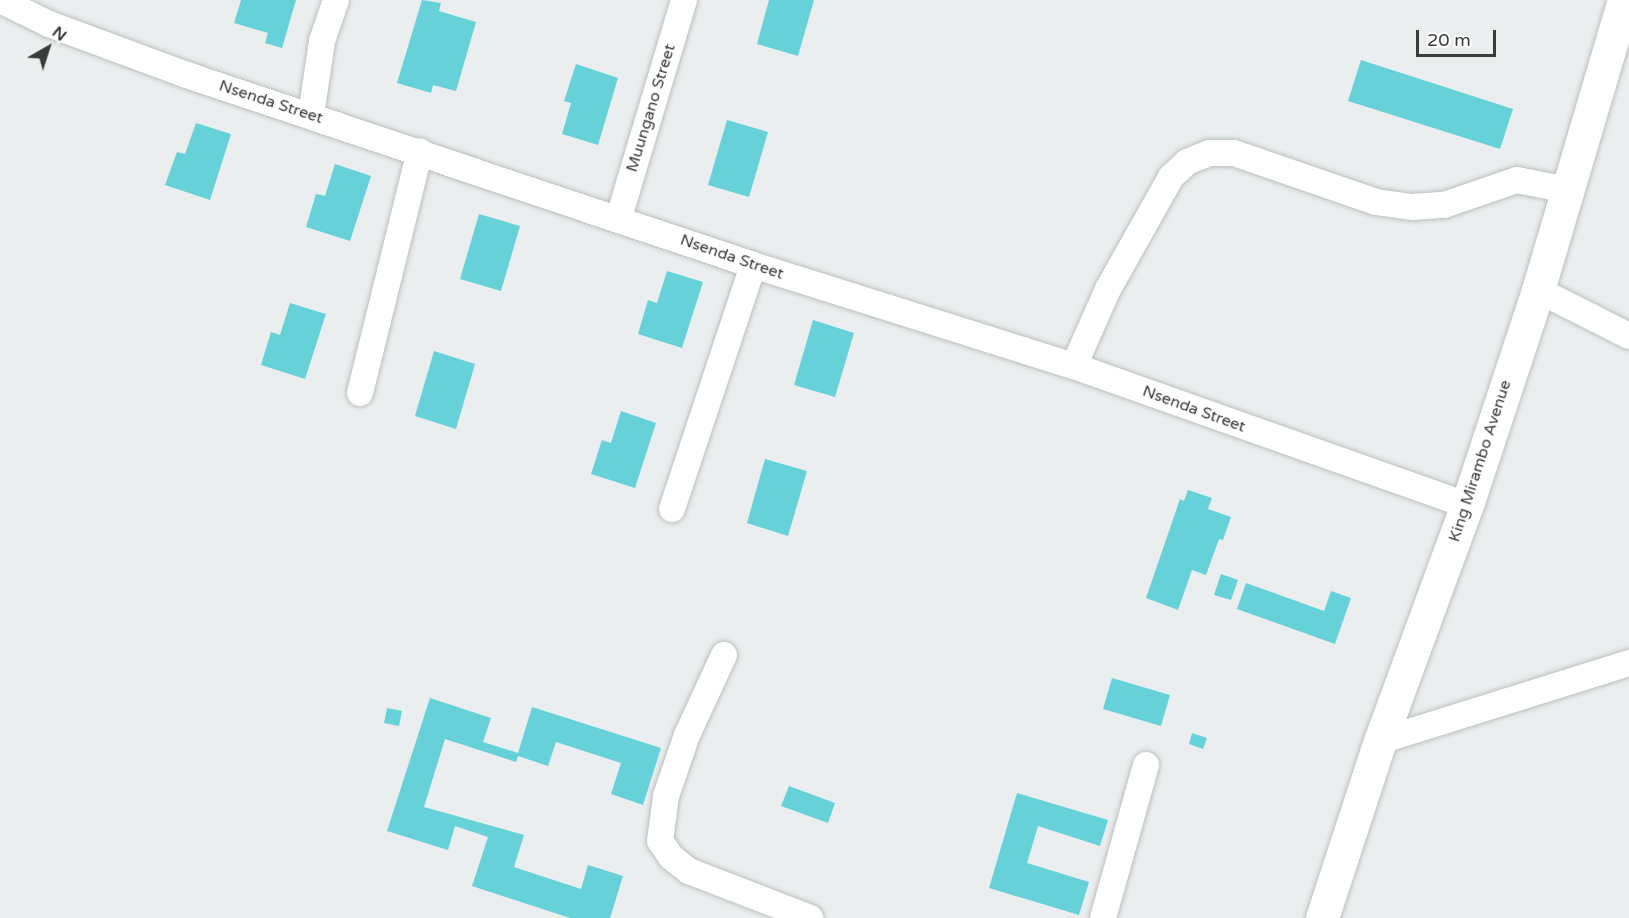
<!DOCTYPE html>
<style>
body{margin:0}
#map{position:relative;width:1629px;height:918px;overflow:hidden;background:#eaeeee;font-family:"Varela Round",sans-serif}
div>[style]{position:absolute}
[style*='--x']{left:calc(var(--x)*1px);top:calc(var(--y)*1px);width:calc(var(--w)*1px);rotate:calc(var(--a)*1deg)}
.building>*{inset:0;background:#67d1d9}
.roads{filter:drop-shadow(0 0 2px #bbbfbf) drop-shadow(0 0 2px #bbbfbf)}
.minor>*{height:26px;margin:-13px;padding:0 13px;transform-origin:13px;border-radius:13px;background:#fff}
.major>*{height:33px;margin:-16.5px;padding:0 16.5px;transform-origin:16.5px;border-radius:16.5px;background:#fff}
span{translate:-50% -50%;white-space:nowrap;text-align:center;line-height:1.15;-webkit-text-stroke:4.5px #fff;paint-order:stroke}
.street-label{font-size:16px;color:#3a3c3c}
.north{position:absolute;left:18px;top:18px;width:60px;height:60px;-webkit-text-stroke:4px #fff;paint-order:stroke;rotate:39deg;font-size:16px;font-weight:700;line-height:24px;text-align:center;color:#3a3c3c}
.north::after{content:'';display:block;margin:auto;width:21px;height:27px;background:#3a3c3c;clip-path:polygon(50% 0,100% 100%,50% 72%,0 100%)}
.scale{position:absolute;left:1416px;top:30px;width:80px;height:27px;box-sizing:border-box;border:3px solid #3a3c3c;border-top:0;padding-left:8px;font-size:18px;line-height:21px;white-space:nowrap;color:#3a3c3c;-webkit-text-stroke:4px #fff;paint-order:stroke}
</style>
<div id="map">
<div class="building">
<div style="clip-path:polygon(241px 0,296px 0,282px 48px,265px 43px,268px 33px,234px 23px)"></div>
<div style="clip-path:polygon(422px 0,441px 3px,439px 11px,476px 22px,456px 91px,433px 85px,431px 93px,397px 83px)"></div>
<div style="clip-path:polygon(769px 0,814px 0,798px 56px,757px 44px)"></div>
<div style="clip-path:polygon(1361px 60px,1513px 109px,1500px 149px,1348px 101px)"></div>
<div style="clip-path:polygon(576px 64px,618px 78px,598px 145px,562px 134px,571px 103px,564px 101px)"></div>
<div style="clip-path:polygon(727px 120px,768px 132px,749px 197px,708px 185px)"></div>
<div style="clip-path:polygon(196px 123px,231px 134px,210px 200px,165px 185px,177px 152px,185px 154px)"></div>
<div style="clip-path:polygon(335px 164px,371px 176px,350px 241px,306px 227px,316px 194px,325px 196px)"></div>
<div style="clip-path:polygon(479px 214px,520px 226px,501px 291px,460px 279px)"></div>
<div style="clip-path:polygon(667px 271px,703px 282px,682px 348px,638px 334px,648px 300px,657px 303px)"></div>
<div style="clip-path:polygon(290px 303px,326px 314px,305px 379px,261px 365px,271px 332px,280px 335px)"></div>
<div style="clip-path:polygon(813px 320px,854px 333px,835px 397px,794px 385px)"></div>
<div style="clip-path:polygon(434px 351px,475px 364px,456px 429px,415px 416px)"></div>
<div style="clip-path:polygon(621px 411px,656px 423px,635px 488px,591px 474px,602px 440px,611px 443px)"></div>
<div style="clip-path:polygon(765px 459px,807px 471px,788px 536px,747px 523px)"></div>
<div style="clip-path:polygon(1188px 490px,1212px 498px,1208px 509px,1231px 517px,1223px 540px,1219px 539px,1206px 575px,1192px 570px,1178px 610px,1146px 598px,1180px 499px,1184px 501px)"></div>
<div style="clip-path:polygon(1221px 574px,1238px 580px,1231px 600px,1214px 595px)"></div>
<div style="clip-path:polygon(1246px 583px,1324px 611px,1331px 591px,1351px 598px,1335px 644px,1237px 609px)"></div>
<div style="clip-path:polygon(1112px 678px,1170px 695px,1161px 726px,1103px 709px)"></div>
<div style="clip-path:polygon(430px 698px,491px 718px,483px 742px,518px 753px,532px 707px,661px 748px,643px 805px,611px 794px,621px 763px,556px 742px,548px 766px,518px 756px,516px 762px,445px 739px,424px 807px,524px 835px,514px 867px,581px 889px,588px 865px,623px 876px,610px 918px,570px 918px,472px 886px,488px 837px,455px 826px,448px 850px,387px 831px)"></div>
<div style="clip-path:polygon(387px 708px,402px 711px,399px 726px,384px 723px)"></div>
<div style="clip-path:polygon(1192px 733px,1207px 738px,1203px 749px,1189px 744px)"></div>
<div style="clip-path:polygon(789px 786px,835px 803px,828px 823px,781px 806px)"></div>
<div style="clip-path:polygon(1017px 793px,1108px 820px,1100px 846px,1038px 826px,1027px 863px,1089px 882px,1079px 915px,989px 888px)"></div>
</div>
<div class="roads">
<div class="minor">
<div style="--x:0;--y:0;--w:55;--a:26.1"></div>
<div style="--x:49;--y:24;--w:147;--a:20.3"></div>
<div style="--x:187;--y:75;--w:597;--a:18.56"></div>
<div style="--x:753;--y:265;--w:337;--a:17.5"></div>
<div style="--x:1074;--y:366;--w:417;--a:19.5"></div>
<div style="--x:311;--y:115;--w:75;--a:-81.5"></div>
<div style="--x:322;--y:41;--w:43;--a:-71.1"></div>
<div style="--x:619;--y:217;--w:227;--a:-73.3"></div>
<div style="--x:1538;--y:290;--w:102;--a:26.8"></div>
<div style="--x:1074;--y:366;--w:84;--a:-66.2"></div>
<div style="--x:1108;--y:289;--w:129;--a:-60.6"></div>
<div style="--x:1171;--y:177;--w:22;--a:-43"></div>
<div style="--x:1187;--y:162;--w:24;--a:-22"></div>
<div style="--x:1209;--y:153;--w:25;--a:0"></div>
<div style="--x:1234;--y:153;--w:150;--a:19"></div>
<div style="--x:1376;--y:202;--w:37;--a:8"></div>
<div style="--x:1413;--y:207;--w:31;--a:-4"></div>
<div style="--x:1444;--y:205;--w:77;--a:-18.9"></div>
<div style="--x:1517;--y:180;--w:52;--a:11.1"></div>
<div style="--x:360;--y:393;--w:249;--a:-76.1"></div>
<div style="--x:672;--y:509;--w:257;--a:-71.6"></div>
<div style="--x:724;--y:655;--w:88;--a:114.8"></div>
<div style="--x:687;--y:735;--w:65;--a:109"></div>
<div style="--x:666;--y:796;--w:45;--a:97.6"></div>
<div style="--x:660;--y:841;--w:19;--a:55"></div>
<div style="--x:671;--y:857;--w:23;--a:38"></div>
<div style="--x:689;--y:871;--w:130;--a:21.2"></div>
<div style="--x:1380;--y:741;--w:261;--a:-17.4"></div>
<div style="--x:1103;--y:918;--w:159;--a:-74.3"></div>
</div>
<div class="major">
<div style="--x:1322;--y:918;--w:186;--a:-71.9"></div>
<div style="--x:1380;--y:741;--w:252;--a:-69.8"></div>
<div style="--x:1467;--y:505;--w:226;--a:-71.7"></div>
<div style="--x:1538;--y:290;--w:302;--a:-73.5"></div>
</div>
</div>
<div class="street-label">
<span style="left:271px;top:102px;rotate:18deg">Nsenda Street</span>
<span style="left:651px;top:108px;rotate:-73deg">Muungano Street</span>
<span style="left:732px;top:257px;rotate:19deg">Nsenda Street</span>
<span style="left:1194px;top:409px;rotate:20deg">Nsenda Street</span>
<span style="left:1480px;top:461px;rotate:-72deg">King Mirambo Avenue</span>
</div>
<div class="north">N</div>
<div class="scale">20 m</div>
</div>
